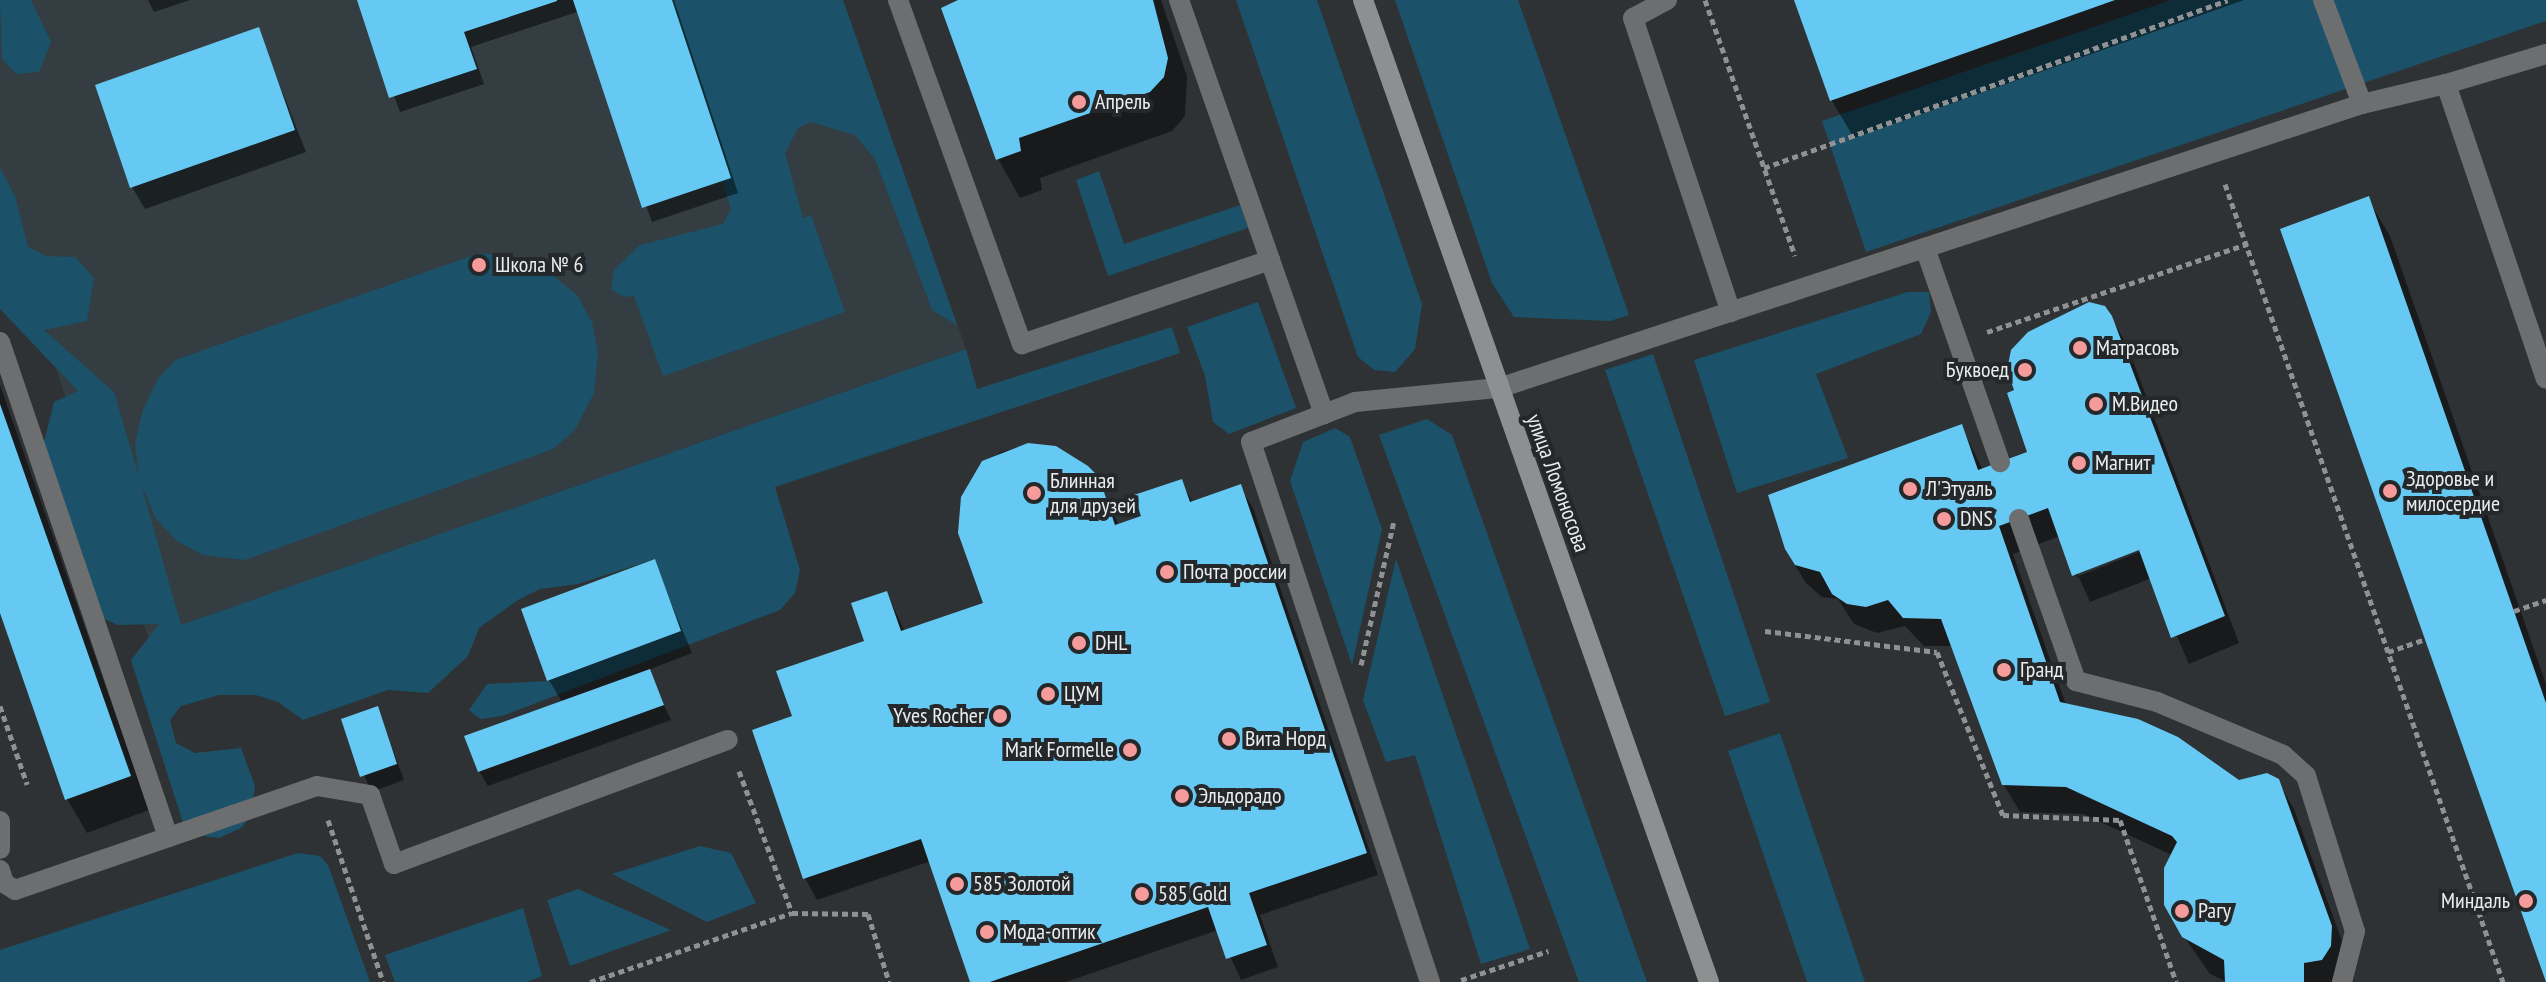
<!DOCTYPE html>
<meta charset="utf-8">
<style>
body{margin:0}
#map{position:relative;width:2546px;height:982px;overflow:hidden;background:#2f3234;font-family:"PT Sans Narrow",sans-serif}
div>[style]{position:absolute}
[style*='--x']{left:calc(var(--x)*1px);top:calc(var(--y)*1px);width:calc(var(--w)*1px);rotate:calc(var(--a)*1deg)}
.built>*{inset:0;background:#333d42}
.green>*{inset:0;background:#1b5269}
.shadow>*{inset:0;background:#0007}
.building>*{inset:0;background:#65c9f3}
.path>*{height:5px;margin-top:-2.5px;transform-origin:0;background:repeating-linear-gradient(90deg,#8f9193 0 6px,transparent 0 10px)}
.lane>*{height:20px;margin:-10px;padding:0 10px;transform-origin:10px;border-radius:10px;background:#6d6e6f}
.street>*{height:20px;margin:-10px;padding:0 10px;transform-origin:10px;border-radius:10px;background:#6d6e6f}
.secondary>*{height:20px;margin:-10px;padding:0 10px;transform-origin:10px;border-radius:10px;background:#8d9091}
.dots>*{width:22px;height:22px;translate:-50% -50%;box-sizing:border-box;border:4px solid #25282a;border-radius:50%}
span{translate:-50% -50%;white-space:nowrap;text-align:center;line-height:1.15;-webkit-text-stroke:8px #25282a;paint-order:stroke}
.poi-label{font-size:22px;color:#eaeced}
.left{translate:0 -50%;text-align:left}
.right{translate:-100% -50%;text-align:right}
.street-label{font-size:22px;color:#eaeced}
</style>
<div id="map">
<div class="built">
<div style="clip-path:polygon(0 0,843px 0,966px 349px,148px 637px,0 206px)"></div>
</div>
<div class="green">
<div style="clip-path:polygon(0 0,31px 0,51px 42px,39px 72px,16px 74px,2px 59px)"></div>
<div style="clip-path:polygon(666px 0,843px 0,957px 325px,932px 310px,875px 159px,855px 135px,811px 122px,798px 128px,785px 153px,803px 218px,811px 215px,845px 312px,663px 376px,634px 296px,623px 297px,611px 289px,614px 270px,640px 245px,723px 224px,731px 209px)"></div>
<div style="clip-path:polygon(1236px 0,1317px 0,1422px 304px,1415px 349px,1395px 372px,1374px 370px,1358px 357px)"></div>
<div style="clip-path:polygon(1395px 0,1518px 0,1629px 315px,1610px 321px,1514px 317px,1492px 283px)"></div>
<div style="clip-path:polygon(2171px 0,2546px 0,2546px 21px,1866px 252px,1822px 121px)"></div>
<div style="clip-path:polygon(0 168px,15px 196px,28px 247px,46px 256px,75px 257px,94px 278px,87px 321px,44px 330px,114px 392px,139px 477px,135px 443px,143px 410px,158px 379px,175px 360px,480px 253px,525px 258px,541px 266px,577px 295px,592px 322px,598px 352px,594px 393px,575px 430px,553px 449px,245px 560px,203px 555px,177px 541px,156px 519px,141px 484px,181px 625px,966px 349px,977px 389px,1172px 327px,1180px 353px,775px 487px,800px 570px,795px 593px,780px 610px,502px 716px,480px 719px,469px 710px,487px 684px,548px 681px,681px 631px,655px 559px,578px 584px,540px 589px,518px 600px,479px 628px,468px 656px,428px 693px,388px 690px,303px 720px,278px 702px,256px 695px,219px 695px,181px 706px,170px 720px,176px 743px,195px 753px,241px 748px,255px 786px,251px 816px,241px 828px,219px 838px,196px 835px,184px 826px,131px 660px,159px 624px,118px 625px,100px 617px,44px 442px,54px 402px,78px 391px,0 309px)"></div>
<div style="clip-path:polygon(1099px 171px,1124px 244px,1240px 205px,1248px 228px,1108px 276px,1076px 180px)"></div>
<div style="clip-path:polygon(1908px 292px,1929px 292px,1931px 312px,1921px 334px,1816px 374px,1848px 458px,1737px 493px,1694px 360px)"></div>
<div style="clip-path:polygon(1258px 302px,1296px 408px,1229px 434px,1213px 422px,1205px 376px,1187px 327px)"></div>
<div style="clip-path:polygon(1653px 354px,1770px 702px,1725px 716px,1605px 370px)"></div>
<div style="clip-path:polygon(1427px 419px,1452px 435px,1647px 982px,1579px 982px,1379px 435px)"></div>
<div style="clip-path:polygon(1335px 428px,1350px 437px,1382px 529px,1352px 665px,1290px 481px,1303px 442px)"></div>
<div style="clip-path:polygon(1396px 559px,1530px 949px,1481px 964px,1415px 755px,1386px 762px,1363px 700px)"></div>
<div style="clip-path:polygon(1780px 733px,1865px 982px,1807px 982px,1728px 751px)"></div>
<div style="clip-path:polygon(700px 846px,731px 853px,756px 903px,707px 922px,612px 874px)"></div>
<div style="clip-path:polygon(298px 853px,320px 856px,328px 865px,370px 982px,0 982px,0 950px)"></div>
<div style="clip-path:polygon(578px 889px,671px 930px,570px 966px,547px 900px)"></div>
<div style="clip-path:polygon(523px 908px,542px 976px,527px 982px,395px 982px,385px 955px)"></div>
</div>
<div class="shadow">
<div style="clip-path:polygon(148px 0,190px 0,154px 12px)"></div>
<div style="clip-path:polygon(359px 0,674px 0,738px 193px,652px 222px,577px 12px,471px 47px,484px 84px,400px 112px)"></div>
<div style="clip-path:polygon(963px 0,1161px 0,1187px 76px,1185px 116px,1172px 131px,1040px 178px,1042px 190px,1020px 198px,998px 159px)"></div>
<div style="clip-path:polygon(1797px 0,2244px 0,1854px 138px,1832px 101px)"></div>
<div style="clip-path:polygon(258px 30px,306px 152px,145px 209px,132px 187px)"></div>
<div style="clip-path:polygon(2368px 199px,2390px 236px,2546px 684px,2546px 982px,2282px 230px)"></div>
<div style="clip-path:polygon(evenodd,2111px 317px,2127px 345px,2239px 643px,2189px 664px,2152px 578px,2090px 602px,2060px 536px,2013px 554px,2066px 705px,2239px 782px,2278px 781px,2294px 809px,2347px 955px,2340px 982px,2227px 982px,2210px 974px,2173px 921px,2165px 882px,2174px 856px,2083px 814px,2020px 812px,2004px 785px,1953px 646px,1924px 646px,1905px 626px,1877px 633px,1854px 624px,1838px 599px,1822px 597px,1806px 583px,1789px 555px,1961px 426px,1983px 470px,2030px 453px,2111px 317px,2148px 544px,2149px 548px,2076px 577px,2076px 572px,2148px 544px)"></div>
<div style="clip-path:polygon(0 385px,149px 810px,87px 833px,67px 799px,0 607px)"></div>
<div style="clip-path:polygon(1028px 445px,1097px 478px,1119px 526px,1144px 517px,1181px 482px,1193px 503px,1240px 487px,1253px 508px,1378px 875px,1260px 915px,1278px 967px,1241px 980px,1218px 930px,1066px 982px,973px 982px,931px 861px,817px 900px,805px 878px,794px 718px,866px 642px,887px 593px,905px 632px,986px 604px,960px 532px,968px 485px,979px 467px,1001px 452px)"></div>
<div style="clip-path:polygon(654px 562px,692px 653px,648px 670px,671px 720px,488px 786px,479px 771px,562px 702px,549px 680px)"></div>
<div style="clip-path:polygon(377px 709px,404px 780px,371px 792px,343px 720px)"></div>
</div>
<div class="building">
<div style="clip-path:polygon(357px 0,557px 0,557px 1px,464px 32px,477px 69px,389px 98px)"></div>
<div style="clip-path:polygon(573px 0,672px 0,731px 178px,642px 208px)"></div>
<div style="clip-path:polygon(958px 0,1153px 0,1168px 58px,1164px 77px,1150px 92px,1019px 138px,1021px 151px,996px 160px,941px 8px)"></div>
<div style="clip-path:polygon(1794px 0,2115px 0,1830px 101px)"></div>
<div style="clip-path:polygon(259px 27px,295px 130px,130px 188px,95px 85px)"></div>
<div style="clip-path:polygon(2369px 196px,2546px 703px,2546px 982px,2280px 229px)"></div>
<div style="clip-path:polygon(2089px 302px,2105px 306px,2112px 316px,2225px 616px,2171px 638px,2139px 550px,2072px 576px,2048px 508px,1999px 526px,2060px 702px,2138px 719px,2178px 737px,2239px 780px,2267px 773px,2279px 779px,2332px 926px,2331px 946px,2322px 960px,2304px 963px,2304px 982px,2225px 982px,2224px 960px,2182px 937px,2164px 905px,2164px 868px,2177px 842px,2172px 836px,2066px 787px,2002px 785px,1941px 619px,1903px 618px,1888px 600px,1866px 607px,1847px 604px,1832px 594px,1820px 572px,1795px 565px,1785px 549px,1768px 495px,1962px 424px,1978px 470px,2027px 452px,2007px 393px,2014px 390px,2007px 370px,2011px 350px,2028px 332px)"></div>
<div style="clip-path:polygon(0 404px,131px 776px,65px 800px,0 613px)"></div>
<div style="clip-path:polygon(1028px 443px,1056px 446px,1088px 466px,1099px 477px,1115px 525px,1141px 516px,1134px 495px,1182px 479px,1190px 502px,1241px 484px,1367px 853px,1249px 893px,1267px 945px,1226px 959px,1208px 907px,990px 982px,970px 982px,921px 839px,803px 879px,752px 730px,792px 716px,776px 671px,864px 641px,851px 603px,887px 591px,901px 631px,983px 603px,958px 533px,961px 497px,982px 461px)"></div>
<div style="clip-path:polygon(655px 559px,681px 631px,547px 681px,521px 609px)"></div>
<div style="clip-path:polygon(650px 669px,664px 705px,478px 772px,464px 736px)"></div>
<div style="clip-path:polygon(378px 706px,397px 764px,360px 777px,341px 719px)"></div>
</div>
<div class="path">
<div style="--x:1705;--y:0;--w:271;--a:70.6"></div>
<div style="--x:1764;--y:168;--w:493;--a:-19.9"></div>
<div style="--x:2225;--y:184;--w:845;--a:70.79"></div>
<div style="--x:1987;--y:332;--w:274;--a:-18.7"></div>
<div style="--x:2514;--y:611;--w:34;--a:-19"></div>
<div style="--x:1765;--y:631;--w:173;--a:7"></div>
<div style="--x:1937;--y:652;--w:176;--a:68"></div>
<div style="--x:2003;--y:815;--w:117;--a:2.4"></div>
<div style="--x:2120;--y:820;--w:171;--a:70.9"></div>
<div style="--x:2388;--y:652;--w:37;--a:-19"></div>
<div style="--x:1361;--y:665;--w:148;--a:-77.1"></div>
<div style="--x:0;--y:706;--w:83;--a:70.9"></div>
<div style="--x:739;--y:771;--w:152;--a:69.5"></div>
<div style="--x:792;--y:913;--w:76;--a:0.8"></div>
<div style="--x:868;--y:914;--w:71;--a:72.8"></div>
<div style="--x:328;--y:820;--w:171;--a:71.2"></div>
<div style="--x:1461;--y:980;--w:92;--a:-18.4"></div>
<div style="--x:590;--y:982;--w:213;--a:-18.9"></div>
</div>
<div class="lane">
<div style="--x:898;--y:0;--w:366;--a:70.2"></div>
<div style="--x:1022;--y:344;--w:262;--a:-18.7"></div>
<div style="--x:1179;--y:0;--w:439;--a:70.7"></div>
<div style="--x:1667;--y:0;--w:38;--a:152"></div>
<div style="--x:1633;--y:18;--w:310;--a:71.6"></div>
<div style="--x:2323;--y:0;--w:111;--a:69.4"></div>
<div style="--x:2446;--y:84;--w:104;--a:-16.7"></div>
<div style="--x:1925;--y:248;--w:227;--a:70.7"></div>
<div style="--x:0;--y:342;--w:523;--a:71.25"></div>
<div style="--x:2019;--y:519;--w:172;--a:70.6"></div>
<div style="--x:2076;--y:681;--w:84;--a:14.5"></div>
<div style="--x:2157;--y:702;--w:137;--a:22.8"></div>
<div style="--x:2283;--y:755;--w:31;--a:42"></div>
<div style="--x:2306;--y:776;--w:163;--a:72.5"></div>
<div style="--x:2355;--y:931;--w:53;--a:104.3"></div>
<div style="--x:15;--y:890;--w:319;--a:-19"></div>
<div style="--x:317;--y:786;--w:54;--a:9.6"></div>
<div style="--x:370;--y:795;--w:73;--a:70.8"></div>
<div style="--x:394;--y:864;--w:356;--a:-20.4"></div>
<div style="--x:1430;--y:982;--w:569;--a:-108.34"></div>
<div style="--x:1251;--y:442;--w:111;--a:-21"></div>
<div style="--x:1355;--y:402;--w:145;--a:-5.6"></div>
<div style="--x:1499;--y:388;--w:909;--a:-18.22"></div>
<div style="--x:2362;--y:104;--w:86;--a:-13.4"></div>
<div style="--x:2446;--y:84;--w:311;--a:71.3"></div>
</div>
<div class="street">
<div style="--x:0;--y:821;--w:28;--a:90"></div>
<div style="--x:0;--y:870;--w:14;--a:73"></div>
<div style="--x:4;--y:883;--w:13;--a:32"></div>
</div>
<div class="secondary">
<div style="--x:1363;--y:0;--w:1041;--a:70.59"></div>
</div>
<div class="dots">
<div style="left:1079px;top:102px;background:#f59b9c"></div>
<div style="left:479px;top:265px;background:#f59b9c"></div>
<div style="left:2080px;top:348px;background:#f59b9c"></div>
<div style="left:2025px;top:370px;background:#f59b9c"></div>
<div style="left:2096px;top:404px;background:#f59b9c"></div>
<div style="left:2079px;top:463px;background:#f59b9c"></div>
<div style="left:1910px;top:489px;background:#f59b9c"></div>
<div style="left:2390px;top:491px;background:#f59b9c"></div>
<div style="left:1034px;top:493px;background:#f59b9c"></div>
<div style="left:1944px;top:519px;background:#f59b9c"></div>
<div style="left:1167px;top:572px;background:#f59b9c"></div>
<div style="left:1079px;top:643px;background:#f59b9c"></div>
<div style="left:2004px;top:670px;background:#f59b9c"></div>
<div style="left:1048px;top:694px;background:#f59b9c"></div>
<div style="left:1000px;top:716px;background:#f59b9c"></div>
<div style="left:1229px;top:739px;background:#f59b9c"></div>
<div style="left:1130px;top:750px;background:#f59b9c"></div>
<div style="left:1182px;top:796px;background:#f59b9c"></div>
<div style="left:957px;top:884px;background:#f59b9c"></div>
<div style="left:1142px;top:894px;background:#f59b9c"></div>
<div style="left:2526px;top:901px;background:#f59b9c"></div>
<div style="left:2182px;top:911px;background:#f59b9c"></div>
<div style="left:987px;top:932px;background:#f59b9c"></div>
</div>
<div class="poi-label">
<span class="left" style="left:1095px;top:102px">Апрель</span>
<span class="left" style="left:495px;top:265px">Школа № 6</span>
<span class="left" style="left:2096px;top:348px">Матрасовъ</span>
<span class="right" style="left:2009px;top:370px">Буквоед</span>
<span class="left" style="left:2112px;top:404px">М.Видео</span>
<span class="left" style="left:2095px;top:463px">Магнит</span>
<span class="left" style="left:2406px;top:491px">Здоровье и<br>милосердие</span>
<span class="left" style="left:1050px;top:493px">Блинная<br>для друзей</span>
<span class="left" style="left:1926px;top:489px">Л'Этуаль</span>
<span class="left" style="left:1960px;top:519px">DNS</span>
<span class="left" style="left:1183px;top:572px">Почта россии</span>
<span class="left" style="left:1095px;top:643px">DHL</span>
<span class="left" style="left:2020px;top:670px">Гранд</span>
<span class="left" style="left:1064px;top:694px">ЦУМ</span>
<span class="right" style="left:984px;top:716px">Yves Rocher</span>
<span class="left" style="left:1245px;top:739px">Вита Норд</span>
<span class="right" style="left:1114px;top:750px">Mark Formelle</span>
<span class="left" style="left:1198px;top:796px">Эльдорадо</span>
<span class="left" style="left:973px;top:884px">585 Золотой</span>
<span class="left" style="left:1158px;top:894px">585 Gold</span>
<span class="right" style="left:2510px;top:901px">Миндаль</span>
<span class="left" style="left:2198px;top:911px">Рагу</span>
<span class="left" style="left:1003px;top:932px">Мода-оптик</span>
</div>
<div class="street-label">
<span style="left:1558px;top:483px;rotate:70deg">улица Ломоносова</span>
</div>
</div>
